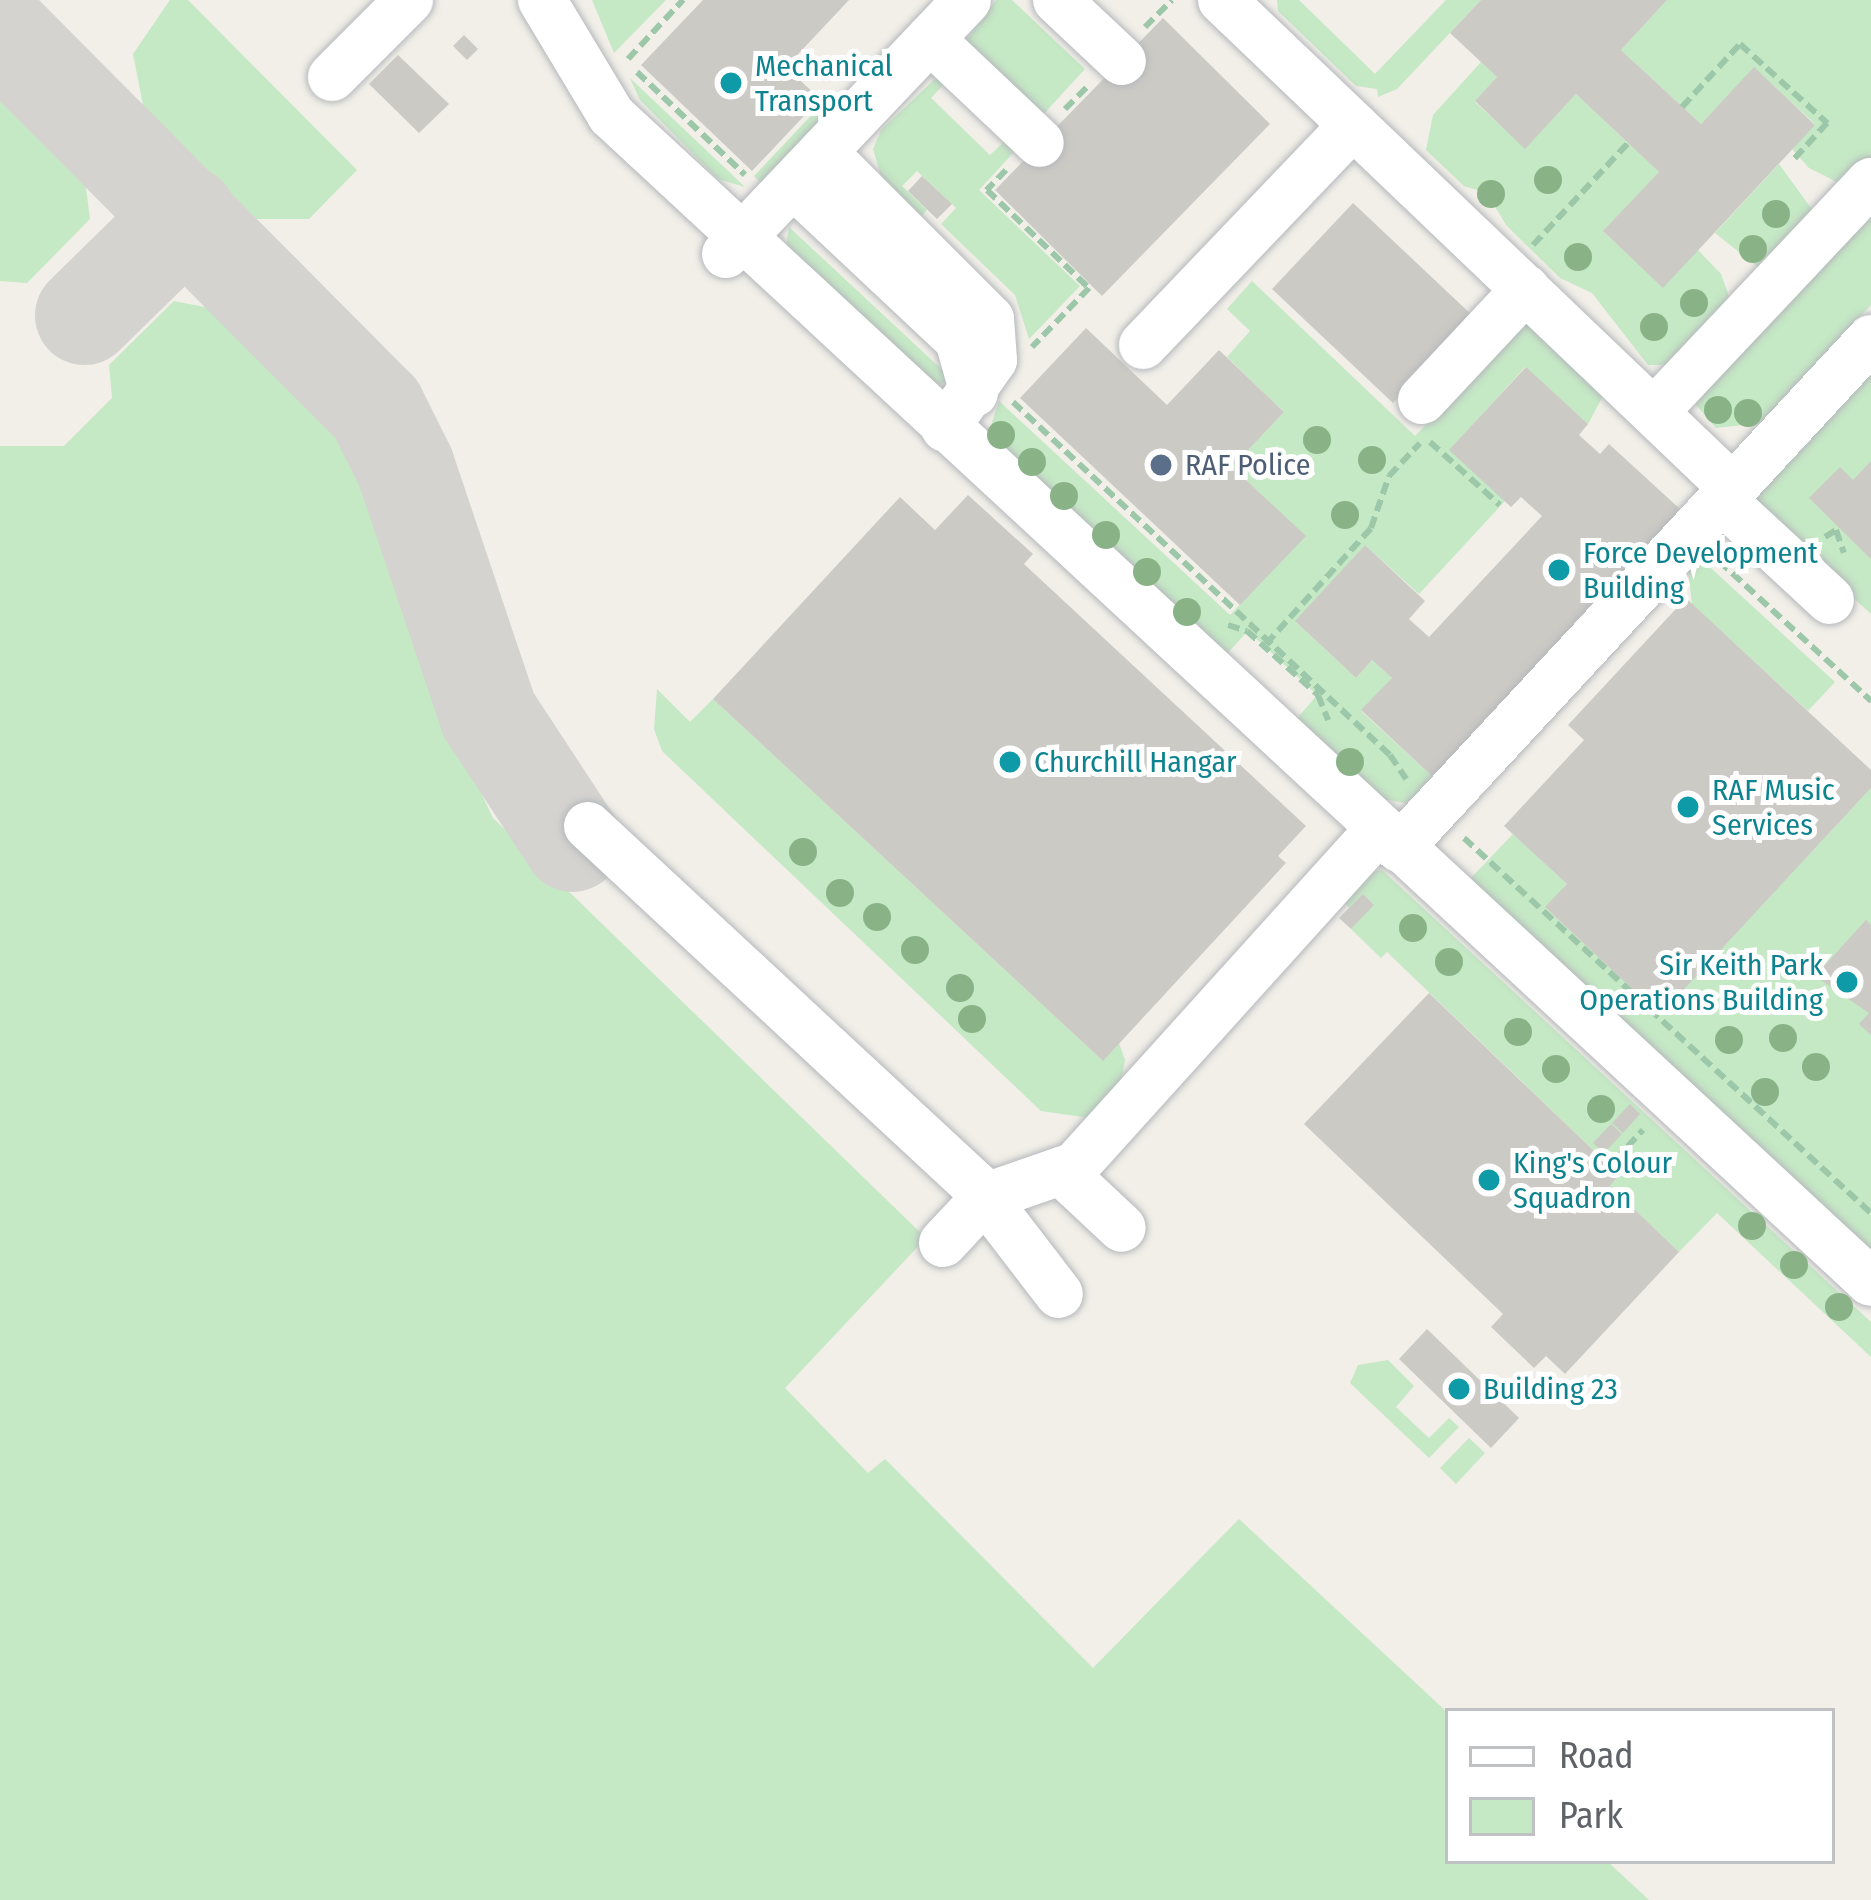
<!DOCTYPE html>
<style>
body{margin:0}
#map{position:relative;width:1871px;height:1900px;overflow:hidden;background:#f1efe8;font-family:"Fira Sans Condensed",sans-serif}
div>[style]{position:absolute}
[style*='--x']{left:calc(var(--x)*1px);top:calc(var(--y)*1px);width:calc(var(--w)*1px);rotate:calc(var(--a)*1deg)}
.green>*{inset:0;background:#c5e8c5}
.taxiway>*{height:99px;margin:-49.5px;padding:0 49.5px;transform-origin:49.5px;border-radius:49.5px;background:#d4d3d0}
.building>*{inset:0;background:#cccac5}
.path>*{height:6px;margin-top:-3px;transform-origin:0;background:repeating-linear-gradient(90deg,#9cc7a9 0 12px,transparent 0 18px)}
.roads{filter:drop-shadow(0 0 3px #b5b8bc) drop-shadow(0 0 3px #b5b8bc)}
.minor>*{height:48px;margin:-24px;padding:0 24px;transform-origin:24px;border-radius:24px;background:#fff}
.trees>*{width:28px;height:28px;margin:-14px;border-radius:50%;background:#89b387}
.dots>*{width:33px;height:33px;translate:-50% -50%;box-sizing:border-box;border:6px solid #fff;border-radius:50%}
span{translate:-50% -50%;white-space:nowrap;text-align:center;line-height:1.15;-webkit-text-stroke:10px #fff;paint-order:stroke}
.culture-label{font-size:30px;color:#0d838f}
.left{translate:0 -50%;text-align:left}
.right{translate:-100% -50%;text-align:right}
.service-label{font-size:30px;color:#4e5e75}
.legend{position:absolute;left:1445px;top:1708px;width:390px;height:156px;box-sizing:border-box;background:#fff;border:3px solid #bfc1c3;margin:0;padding:15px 21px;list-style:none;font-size:36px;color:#5f6368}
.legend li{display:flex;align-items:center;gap:24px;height:60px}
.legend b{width:60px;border:3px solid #bfc1c3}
</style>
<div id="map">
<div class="green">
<div style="clip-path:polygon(170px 0,188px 0,357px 170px,309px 219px,253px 219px,144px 110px,133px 54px)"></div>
<div style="clip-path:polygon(592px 0,666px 0,614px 53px)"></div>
<div style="clip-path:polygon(996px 0,1012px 0,1085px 69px,1039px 119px,962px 46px)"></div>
<div style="clip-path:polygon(1277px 0,1299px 0,1375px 74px,1446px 0,1481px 0,1397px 89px,1378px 97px,1377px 89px,1356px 86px,1278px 11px)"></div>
<div style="clip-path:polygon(1667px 0,1871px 0,1871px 158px,1843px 185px,1809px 168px,1792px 149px,1815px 124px,1754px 68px,1701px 124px,1621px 50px)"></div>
<div style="clip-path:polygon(1481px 62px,1497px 77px,1475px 102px,1525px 148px,1576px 94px,1659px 172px,1604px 232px,1663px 287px,1698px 250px,1721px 274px,1731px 302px,1671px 365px,1648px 365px,1592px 293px,1560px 278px,1506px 225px,1487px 193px,1464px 186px,1426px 150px,1433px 115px)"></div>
<div style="clip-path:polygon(939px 75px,946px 82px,931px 98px,990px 155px,1006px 140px,1016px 150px,979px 190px,1080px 286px,1029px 339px,1015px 295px,941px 224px,956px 208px,917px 171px,902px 186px,927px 210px,918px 220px,884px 187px,873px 149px,881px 130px)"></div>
<div style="clip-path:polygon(630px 78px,745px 187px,718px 179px,640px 100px)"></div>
<div style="clip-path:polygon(0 90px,84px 173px,90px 219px,27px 283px,0 281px)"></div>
<div style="clip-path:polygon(823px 103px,835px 114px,765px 187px,754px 176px)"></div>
<div style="clip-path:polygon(1779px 164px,1816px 215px,1758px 267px,1715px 233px)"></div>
<div style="clip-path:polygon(1871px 200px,1871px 305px,1762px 423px,1716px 428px,1696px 405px,1696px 393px)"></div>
<div style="clip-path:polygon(789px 227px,952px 379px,938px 385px,785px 253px)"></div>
<div style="clip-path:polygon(1252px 281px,1415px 436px,1527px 320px,1604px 394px,1588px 424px,1525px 367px,1450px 450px,1505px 501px,1419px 594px,1365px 545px,1296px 622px,1356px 678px,1372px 660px,1392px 678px,1361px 711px,1434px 778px,1411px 804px,1371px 797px,1294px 722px,1317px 695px,1248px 631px,1223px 658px,987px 438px,999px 401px,1230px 615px,1305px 536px,1232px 467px,1284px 412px,1227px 357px,1250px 331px,1227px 309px)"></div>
<div style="clip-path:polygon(174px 301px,220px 310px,308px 393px,367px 490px,446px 719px,493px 818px,926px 1238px,785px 1388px,868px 1473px,885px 1459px,1093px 1668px,1239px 1519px,1448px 1713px,1448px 1861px,1607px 1861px,1649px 1900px,0 1900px,0 446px,64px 446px,112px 398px,109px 365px)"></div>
<div style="clip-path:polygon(1871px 369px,1871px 614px,1748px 502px)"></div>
<div style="clip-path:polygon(1700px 558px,1835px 682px,1808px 711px,1692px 604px,1688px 570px)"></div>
<div style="clip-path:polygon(657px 689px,690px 722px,713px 699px,1102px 1060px,1119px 1043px,1125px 1060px,1120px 1088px,1090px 1118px,1041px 1111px,662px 751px,654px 729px)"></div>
<div style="clip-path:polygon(1871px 788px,1871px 1252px,1467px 882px,1513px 834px,1567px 884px,1546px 908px,1660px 1014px)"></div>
<div style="clip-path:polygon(1382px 870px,1871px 1322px,1871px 1357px,1717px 1213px,1679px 1252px,1610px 1186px,1619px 1175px,1387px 952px,1381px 958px,1351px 929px,1373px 904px,1363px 894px,1349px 908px,1343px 901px,1370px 872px)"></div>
<div style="clip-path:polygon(1388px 1360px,1414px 1386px,1396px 1407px,1429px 1438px,1449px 1418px,1459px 1427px,1429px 1458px,1350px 1383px,1358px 1365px)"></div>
<div style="clip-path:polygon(1469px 1438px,1485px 1453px,1456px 1484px,1440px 1468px)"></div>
</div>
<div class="taxiway">
<div style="--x:0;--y:31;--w:533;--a:45.15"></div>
<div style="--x:376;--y:409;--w:65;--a:63.4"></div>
<div style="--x:405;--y:467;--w:261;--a:71.4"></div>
<div style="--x:488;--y:714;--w:153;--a:56.7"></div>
<div style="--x:84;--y:315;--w:143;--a:-44.4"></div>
</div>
<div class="building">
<div style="clip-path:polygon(703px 0,849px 0,786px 67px,820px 99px,752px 171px,641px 65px)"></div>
<div style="clip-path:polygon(1481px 0,1667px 0,1621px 50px,1701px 124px,1754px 67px,1815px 125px,1663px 288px,1603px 231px,1659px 172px,1576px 94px,1525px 149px,1475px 101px,1497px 77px,1450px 33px)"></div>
<div style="clip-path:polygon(1163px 18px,1270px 124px,1102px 296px,995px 190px)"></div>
<div style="clip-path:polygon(464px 35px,478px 49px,467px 60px,453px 46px)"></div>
<div style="clip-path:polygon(398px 55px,449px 104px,419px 133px,369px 84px)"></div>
<div style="clip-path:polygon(922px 176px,952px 204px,937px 219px,908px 191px)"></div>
<div style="clip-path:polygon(1353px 203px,1474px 317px,1393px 403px,1272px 289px)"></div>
<div style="clip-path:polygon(1086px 328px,1167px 405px,1219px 350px,1284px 412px,1232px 467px,1306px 536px,1240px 605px,1020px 398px)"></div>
<div style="clip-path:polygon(1526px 367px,1588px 424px,1579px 435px,1600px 454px,1609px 444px,1680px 509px,1434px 778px,1361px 710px,1392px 678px,1372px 660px,1356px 678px,1295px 621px,1365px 545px,1425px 601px,1409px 619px,1429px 637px,1542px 516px,1521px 497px,1511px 507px,1449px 450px)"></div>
<div style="clip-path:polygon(1871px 461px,1871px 559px,1809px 498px,1840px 467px,1853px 480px)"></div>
<div style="clip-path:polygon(968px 495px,1033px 554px,1024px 564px,1306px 826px,1278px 856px,1286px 863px,1103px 1061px,713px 699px,900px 497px,935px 530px)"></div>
<div style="clip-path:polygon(1686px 598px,1871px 770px,1871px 788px,1660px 1015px,1545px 907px,1567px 884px,1504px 826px,1584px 740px,1568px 725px)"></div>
<div style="clip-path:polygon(1363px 894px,1374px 905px,1351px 929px,1339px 918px)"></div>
<div style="clip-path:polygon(1866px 920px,1871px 925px,1871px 1035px,1859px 1024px,1869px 1013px,1815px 976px)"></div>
<div style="clip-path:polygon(1429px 993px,1619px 1175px,1610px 1186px,1679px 1252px,1565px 1374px,1546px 1356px,1534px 1368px,1491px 1327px,1503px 1314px,1304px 1124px)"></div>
<div style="clip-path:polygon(1630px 1104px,1640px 1114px,1623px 1133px,1612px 1123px)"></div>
<div style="clip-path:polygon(1611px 1124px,1622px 1134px,1604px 1153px,1593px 1143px)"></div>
<div style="clip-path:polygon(1427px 1329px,1519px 1418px,1491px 1448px,1399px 1359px)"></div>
</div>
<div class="path">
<div style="--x:1145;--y:27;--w:38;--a:-45"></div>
<div style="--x:628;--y:59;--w:81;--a:-47"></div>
<div style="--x:637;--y:72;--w:149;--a:43.6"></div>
<div style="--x:1682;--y:107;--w:86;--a:-47.4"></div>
<div style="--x:1740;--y:44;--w:118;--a:42.2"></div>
<div style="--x:1827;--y:123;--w:49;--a:132.5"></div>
<div style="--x:1065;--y:109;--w:35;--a:-45"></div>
<div style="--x:1006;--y:170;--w:28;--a:134"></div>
<div style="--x:987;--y:190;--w:141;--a:43.9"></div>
<div style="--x:1089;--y:288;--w:82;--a:134"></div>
<div style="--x:1533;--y:245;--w:139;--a:-47"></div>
<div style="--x:1013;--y:402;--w:516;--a:43.12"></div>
<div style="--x:1390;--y:755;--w:29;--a:56"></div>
<div style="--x:1430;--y:442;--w:94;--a:42"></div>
<div style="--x:1825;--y:537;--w:13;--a:-32"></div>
<div style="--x:1836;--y:530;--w:24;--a:71"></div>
<div style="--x:1719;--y:561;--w:207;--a:42.6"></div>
<div style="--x:1228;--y:625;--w:20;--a:18"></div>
<div style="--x:1247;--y:631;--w:96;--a:42"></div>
<div style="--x:1318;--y:695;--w:27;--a:68"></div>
<div style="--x:1266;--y:644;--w:156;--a:-47.8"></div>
<div style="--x:1371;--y:528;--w:55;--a:-70.9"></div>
<div style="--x:1389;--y:476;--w:45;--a:-46.8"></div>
<div style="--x:1464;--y:838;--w:553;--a:42.66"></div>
<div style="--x:1615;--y:1160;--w:41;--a:-47"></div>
</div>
<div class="roads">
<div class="minor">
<div style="--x:542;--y:0;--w:134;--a:59"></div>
<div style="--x:611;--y:115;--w:1717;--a:42.81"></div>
<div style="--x:1057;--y:0;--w:89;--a:43.2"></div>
<div style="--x:1222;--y:0;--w:707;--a:43.68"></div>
<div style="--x:930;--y:39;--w:151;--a:43.4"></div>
<div style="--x:332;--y:77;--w:109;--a:-45"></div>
<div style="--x:823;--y:152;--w:236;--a:45"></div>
<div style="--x:990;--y:319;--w:41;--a:85.8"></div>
<div style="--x:993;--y:360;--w:83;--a:125.2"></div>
<div style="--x:793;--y:184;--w:228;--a:43.2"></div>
<div style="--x:959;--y:340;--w:55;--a:74.2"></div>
<div style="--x:726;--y:254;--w:350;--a:-46.5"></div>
<div style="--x:1143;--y:345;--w:304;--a:-46.3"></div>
<div style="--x:1422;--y:400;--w:152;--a:-46.9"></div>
<div style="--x:1654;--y:412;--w:316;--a:-46.7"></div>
<div style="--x:1722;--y:500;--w:147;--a:42.8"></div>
<div style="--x:588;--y:826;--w:529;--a:42.86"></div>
<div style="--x:976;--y:1186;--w:136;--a:52.5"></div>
<div style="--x:1399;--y:848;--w:694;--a:-47.16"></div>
<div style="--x:1061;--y:1171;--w:83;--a:43.1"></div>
<div style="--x:943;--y:1243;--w:63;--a:-46.9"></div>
<div style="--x:986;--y:1197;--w:94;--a:-19.2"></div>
<div style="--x:1075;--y:1166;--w:453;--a:-47.9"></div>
</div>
</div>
<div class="trees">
<div style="left:1548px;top:180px"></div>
<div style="left:1491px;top:194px"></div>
<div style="left:1776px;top:214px"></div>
<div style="left:1753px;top:249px"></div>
<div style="left:1578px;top:257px"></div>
<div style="left:1694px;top:303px"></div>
<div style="left:1654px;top:327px"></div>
<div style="left:1718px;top:410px"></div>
<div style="left:1748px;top:413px"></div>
<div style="left:1001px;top:435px"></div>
<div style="left:1317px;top:440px"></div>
<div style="left:1372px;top:460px"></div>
<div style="left:1032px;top:462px"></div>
<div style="left:1064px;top:496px"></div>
<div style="left:1345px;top:515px"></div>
<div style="left:1106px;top:535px"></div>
<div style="left:1147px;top:572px"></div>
<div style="left:1187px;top:612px"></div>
<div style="left:1350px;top:762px"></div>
<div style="left:803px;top:852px"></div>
<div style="left:840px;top:893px"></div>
<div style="left:877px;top:917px"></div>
<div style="left:1413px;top:928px"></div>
<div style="left:915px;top:950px"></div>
<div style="left:1449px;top:962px"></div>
<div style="left:960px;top:988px"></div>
<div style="left:972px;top:1019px"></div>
<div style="left:1518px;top:1032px"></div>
<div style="left:1783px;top:1038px"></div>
<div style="left:1729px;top:1040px"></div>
<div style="left:1816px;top:1067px"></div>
<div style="left:1556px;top:1069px"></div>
<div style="left:1765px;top:1092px"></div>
<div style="left:1601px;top:1109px"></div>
<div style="left:1752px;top:1226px"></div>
<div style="left:1794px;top:1265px"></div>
<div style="left:1839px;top:1307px"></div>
</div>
<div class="dots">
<div style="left:731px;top:83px;background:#0f9aa8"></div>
<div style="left:1161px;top:465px;background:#5c6f8a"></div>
<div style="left:1559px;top:570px;background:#0f9aa8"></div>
<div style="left:1010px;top:762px;background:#0f9aa8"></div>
<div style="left:1688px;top:807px;background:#0f9aa8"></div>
<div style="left:1847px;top:982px;background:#0f9aa8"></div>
<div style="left:1489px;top:1180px;background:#0f9aa8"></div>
<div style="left:1459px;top:1389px;background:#0f9aa8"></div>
</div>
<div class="culture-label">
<span class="left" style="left:755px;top:83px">Mechanical<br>Transport</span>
<span class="left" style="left:1583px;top:570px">Force Development<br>Building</span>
<span class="left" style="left:1034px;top:762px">Churchill Hangar</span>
<span class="left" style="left:1712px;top:807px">RAF Music<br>Services</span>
<span class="right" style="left:1823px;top:982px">Sir Keith Park<br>Operations Building</span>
<span class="left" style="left:1513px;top:1180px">King's Colour<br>Squadron</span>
<span class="left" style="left:1483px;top:1389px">Building 23</span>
</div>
<div class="service-label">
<span class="left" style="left:1185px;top:465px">RAF Police</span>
</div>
<ul class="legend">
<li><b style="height:15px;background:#fff"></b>Road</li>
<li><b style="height:33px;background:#c5e8c5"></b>Park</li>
</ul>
</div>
